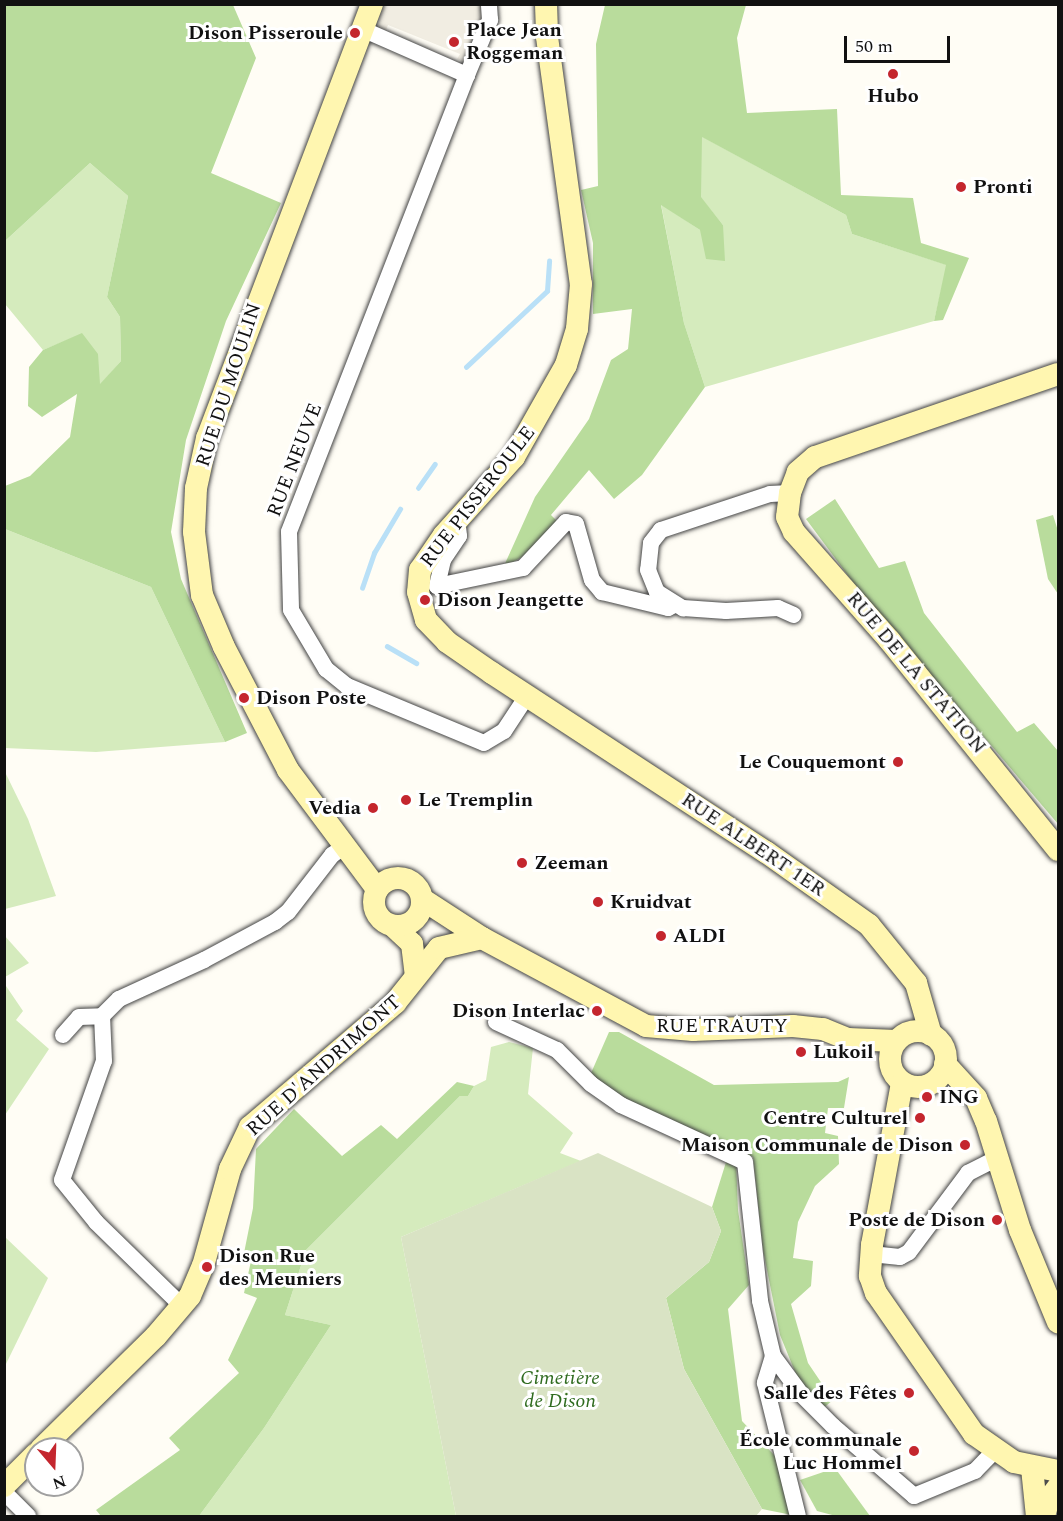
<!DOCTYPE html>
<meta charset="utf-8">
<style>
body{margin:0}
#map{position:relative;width:1063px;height:1521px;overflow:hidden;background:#fffdf5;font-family:Spectral,serif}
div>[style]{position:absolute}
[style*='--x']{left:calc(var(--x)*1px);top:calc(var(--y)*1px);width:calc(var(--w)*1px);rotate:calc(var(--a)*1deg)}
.green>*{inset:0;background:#d5ebbd}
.forest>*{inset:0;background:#b9dc9c}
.cemetery>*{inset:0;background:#d9e3c4}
.plaza>*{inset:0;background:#f1ede2}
.stream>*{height:4.5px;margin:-2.25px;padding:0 2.25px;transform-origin:2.25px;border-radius:2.25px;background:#b9e0f7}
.roads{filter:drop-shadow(0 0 2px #444) drop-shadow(0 0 2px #444)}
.street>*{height:16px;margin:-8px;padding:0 8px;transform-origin:8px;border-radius:8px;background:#fff}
.secondary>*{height:22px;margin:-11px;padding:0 11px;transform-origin:11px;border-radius:11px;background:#fff6b0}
.secondary>.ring{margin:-11px;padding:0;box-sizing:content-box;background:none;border:22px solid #fff6b0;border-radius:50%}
.dots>*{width:16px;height:16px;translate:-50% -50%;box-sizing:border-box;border:3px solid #fff;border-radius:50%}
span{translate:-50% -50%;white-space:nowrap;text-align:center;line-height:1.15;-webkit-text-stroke:6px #fff;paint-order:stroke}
.poi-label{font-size:20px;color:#111;font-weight:700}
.left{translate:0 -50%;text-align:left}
.right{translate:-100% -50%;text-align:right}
.street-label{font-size:20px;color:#111}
.park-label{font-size:20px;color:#2f6b1f;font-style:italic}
.frame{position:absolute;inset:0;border:6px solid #111;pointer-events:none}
.north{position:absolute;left:24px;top:1437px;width:60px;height:60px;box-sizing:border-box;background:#fff;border:2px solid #a0a0a0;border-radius:50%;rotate:161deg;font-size:16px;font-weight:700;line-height:24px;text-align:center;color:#111}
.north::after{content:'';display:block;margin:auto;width:21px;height:27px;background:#c4262e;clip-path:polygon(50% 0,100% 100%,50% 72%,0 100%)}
.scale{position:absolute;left:844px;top:36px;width:106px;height:27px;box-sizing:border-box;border:3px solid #111;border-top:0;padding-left:8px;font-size:18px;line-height:21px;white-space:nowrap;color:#111;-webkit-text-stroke:4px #fff;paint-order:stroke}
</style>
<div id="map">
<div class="green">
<div style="clip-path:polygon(701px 136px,846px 215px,852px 234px,947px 265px,934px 321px,705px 387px,684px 323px,661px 204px,700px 230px,723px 225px,701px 198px)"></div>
<div style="clip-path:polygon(90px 163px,128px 196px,107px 297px,120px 317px,121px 361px,100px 385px,82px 334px,43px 350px,5px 304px,5px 241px)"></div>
<div style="clip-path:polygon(5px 529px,151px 587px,225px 742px,96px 752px,5px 748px)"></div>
<div style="clip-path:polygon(4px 770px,28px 819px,56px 896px,5px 909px)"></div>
<div style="clip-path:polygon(4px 935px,29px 963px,5px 977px,4px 977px)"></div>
<div style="clip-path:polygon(4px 983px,23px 1011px,16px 1020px,49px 1049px,5px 1115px)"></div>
<div style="clip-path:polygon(509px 1042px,533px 1048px,528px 1094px,573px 1133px,560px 1153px,581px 1161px,401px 1237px,456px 1516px,199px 1516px,264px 1428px,331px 1325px,285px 1315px,306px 1250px,460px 1096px,468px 1096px,474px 1086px,486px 1080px,491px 1047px)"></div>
<div style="clip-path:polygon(5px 1237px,48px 1278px,5px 1366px)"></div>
</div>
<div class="forest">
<div style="clip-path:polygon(5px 4px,233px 5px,256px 58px,211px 173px,281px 203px,226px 321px,186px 440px,171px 532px,181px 579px,247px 733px,225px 742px,151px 587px,5px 529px,5px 486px,30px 476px,70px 437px,77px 394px,42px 417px,28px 406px,29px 367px,43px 350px,82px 333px,98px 354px,100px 384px,121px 361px,120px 317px,107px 297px,128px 196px,90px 163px,5px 241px)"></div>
<div style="clip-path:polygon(605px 5px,746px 5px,737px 38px,747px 113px,837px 109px,841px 195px,913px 198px,921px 243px,969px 258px,943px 320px,934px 321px,946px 265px,852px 234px,846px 215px,702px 137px,701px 197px,723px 225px,725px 261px,706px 259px,700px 230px,661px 205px,684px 323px,705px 387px,642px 475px,614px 499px,589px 470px,551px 515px,557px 521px,549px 531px,522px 557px,503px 568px,535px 497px,589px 419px,611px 360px,628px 349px,632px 309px,593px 314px,593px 243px,581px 190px,598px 186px,596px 44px)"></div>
<div style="clip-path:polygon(835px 499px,879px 568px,905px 561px,924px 613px,1017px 732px,1034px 723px,1058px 751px,1058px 824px,858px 589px,806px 519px)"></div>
<div style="clip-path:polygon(1053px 515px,1058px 531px,1058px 594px,1048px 579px,1036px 520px)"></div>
<div style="clip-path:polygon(609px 1032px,619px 1032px,714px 1085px,838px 1082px,849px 1077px,844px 1108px,828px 1108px,825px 1133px,838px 1136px,839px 1164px,815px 1186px,798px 1222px,793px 1258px,813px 1261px,811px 1286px,791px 1304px,808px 1363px,833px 1400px,821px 1410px,800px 1384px,780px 1335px,763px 1250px,753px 1157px,657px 1120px,588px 1080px)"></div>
<div style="clip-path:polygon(457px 1082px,474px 1086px,468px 1096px,460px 1096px,306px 1250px,285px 1315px,331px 1325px,264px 1428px,199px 1516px,101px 1516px,96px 1510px,180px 1450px,169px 1438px,239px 1373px,228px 1360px,257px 1298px,244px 1293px,251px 1261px,243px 1258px,253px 1208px,256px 1149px,294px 1109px,342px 1156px,381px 1125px,397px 1139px)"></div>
<div style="clip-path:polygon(727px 1159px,736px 1161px,738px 1210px,749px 1285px,728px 1309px,742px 1421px,776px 1457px,792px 1515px,762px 1509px,684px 1369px,666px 1298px,709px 1262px,721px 1231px,712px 1207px)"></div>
<div style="clip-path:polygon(835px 1468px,870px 1516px,836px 1516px,817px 1511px,800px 1480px)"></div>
</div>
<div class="cemetery">
<div style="clip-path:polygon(598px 1153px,712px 1207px,721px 1231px,709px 1262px,666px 1298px,684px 1369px,762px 1509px,756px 1516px,456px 1516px,401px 1237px)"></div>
</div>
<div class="plaza">
<div style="clip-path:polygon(380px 5px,488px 5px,462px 61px,457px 59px,460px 54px,388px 25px,386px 30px,379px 28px)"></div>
</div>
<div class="stream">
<div style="--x:466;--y:367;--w:111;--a:-43.2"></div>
<div style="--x:547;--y:291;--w:30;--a:-86"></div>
<div style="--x:418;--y:488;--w:29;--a:-55"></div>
<div style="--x:362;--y:588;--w:37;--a:-71"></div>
<div style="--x:374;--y:553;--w:51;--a:-59.4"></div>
<div style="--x:387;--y:646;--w:34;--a:30"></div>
</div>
<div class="roads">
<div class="street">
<div style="--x:362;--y:29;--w:115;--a:23.7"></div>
<div style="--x:467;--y:75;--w:60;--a:-67.3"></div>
<div style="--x:490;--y:20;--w:16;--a:-94"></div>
<div style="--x:467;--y:75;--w:490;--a:111.3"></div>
<div style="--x:289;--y:532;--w:78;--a:88.5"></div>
<div style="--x:291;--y:610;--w:69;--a:59.3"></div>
<div style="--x:326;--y:669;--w:27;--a:39"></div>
<div style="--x:347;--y:686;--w:148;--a:22.6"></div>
<div style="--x:484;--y:743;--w:23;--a:-31"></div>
<div style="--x:504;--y:731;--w:42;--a:-56.7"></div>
<div style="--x:790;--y:493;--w:20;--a:177"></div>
<div style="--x:770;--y:494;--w:115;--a:161.7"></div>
<div style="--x:661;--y:530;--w:16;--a:128"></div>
<div style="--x:651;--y:543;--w:27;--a:96"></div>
<div style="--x:648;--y:570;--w:24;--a:68"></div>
<div style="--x:657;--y:592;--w:31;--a:32"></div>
<div style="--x:683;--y:608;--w:43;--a:4"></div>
<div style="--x:726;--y:611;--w:52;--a:-3.3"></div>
<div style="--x:778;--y:608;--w:17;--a:24"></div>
<div style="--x:457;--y:519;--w:17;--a:83"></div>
<div style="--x:459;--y:536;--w:29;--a:124"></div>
<div style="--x:443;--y:560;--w:27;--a:103"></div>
<div style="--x:437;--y:586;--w:88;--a:-11.8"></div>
<div style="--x:523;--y:568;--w:63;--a:-46.9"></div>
<div style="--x:566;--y:522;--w:10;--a:11"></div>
<div style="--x:576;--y:524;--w:58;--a:74.1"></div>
<div style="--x:592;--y:580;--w:16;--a:50"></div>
<div style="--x:602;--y:592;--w:68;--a:13.6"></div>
<div style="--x:668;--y:608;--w:7;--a:-27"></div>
<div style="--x:496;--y:1022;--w:67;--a:24.7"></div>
<div style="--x:557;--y:1050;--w:48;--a:45"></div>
<div style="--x:591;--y:1084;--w:37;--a:35"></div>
<div style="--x:621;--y:1105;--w:136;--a:24.7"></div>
<div style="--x:745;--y:1162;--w:140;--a:83.8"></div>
<div style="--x:760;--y:1301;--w:57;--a:76.7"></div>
<div style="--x:773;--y:1356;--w:28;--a:107"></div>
<div style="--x:765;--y:1383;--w:137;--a:76.1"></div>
<div style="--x:63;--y:1035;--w:24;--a:-48"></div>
<div style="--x:79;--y:1017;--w:23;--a:-2"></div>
<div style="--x:871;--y:1254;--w:29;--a:6"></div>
<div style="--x:900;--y:1257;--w:10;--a:-29"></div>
<div style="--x:909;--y:1252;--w:99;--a:-53.2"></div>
<div style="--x:968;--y:1173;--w:35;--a:-27"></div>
<div style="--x:182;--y:1306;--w:120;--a:-135.7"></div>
<div style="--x:96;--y:1222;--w:54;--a:-129"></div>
<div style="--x:62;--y:1180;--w:126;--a:-70.6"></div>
<div style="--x:104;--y:1061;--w:45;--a:-92.5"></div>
<div style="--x:102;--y:1016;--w:24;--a:-45"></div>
<div style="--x:119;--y:999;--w:94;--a:-24.6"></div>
<div style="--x:204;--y:960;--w:81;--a:-28.2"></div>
<div style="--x:275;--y:922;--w:16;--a:-38"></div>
<div style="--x:288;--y:912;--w:72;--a:-52.3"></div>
<div style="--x:332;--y:855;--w:18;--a:-34"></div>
<div style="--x:773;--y:1356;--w:47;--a:53.6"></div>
<div style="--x:801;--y:1394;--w:45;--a:45"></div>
<div style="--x:833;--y:1426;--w:107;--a:40.8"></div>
<div style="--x:914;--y:1496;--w:66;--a:-22.3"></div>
<div style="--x:975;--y:1471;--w:28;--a:-46"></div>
<div style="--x:4;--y:1492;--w:34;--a:45"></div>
</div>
<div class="secondary">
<div style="--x:372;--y:4;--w:464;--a:110.8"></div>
<div style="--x:207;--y:438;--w:51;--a:102.4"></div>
<div style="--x:196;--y:488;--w:44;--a:92.6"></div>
<div style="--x:194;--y:532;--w:64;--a:82.8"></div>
<div style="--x:202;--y:595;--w:56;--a:67.1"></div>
<div style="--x:224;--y:647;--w:139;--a:62.5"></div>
<div style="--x:288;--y:770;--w:149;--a:53.2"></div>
<div style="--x:546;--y:4;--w:33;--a:88"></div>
<div style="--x:547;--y:37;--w:249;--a:82.2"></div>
<div style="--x:581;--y:284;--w:45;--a:95.1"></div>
<div style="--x:577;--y:329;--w:38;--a:107"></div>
<div style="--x:566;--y:365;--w:106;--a:119.5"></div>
<div style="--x:514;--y:457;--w:105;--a:131.9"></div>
<div style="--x:444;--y:535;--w:42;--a:124.4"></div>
<div style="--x:420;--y:570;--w:22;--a:95"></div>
<div style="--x:418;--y:592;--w:29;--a:74"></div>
<div style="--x:426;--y:620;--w:30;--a:46"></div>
<div style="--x:447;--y:642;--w:55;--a:34.6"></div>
<div style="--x:492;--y:673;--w:327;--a:33.2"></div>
<div style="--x:766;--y:852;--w:126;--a:35.3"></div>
<div style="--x:869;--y:925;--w:75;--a:51"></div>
<div style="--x:916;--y:983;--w:54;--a:73.9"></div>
<div style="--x:1058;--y:374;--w:257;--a:161.1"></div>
<div style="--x:815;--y:457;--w:23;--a:139"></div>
<div style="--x:798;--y:472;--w:22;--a:111"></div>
<div style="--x:790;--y:493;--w:24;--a:97"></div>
<div style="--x:787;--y:517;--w:17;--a:65"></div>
<div style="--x:794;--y:532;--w:145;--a:48.6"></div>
<div style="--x:890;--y:641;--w:268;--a:51.2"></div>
<div class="ring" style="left:374px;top:878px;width:26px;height:26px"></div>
<div style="--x:422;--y:899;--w:72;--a:33"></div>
<div style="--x:482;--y:938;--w:186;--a:28.2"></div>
<div style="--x:646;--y:1026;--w:47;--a:4.9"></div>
<div style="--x:693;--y:1030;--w:100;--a:-2.3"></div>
<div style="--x:793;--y:1026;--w:30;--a:6"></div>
<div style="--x:823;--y:1029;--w:27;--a:22"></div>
<div style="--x:848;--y:1039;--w:48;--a:2.4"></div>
<div style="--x:393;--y:926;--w:26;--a:43"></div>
<div style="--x:412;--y:944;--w:32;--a:83"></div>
<div class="ring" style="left:890px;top:1031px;width:34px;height:34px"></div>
<div style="--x:945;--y:1064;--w:46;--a:47.6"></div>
<div style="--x:976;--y:1098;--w:25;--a:67"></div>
<div style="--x:986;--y:1121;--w:114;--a:72.7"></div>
<div style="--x:1020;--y:1230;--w:100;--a:67.6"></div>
<div style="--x:902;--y:1083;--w:165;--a:100.5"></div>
<div style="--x:872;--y:1245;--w:31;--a:94"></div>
<div style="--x:870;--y:1276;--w:18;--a:71"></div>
<div style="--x:876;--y:1293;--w:172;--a:55.2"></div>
<div style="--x:974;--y:1434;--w:49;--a:35"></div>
<div style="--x:1014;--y:1462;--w:45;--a:11.6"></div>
<div style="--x:41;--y:1449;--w:161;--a:-44.5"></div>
<div style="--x:156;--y:1336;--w:52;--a:-49.6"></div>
<div style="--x:190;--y:1296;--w:33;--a:-67"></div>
<div style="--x:203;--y:1266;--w:101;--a:-74.4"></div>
<div style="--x:230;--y:1169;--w:47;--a:-64.5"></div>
<div style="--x:250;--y:1127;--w:191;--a:-40.5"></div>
<div style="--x:395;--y:1003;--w:70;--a:-51.3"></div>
<div style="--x:439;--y:948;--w:44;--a:-13.1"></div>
<div style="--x:1032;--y:1468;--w:48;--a:84.1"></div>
<div style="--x:4;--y:1486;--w:45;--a:-45"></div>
<div style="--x:1044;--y:1516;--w:18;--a:-74"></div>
<div style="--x:1049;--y:1499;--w:15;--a:-53"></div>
</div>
</div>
<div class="dots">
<div style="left:355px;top:33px;background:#c4262e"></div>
<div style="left:454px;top:42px;background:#c4262e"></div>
<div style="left:893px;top:74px;background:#c4262e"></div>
<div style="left:961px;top:187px;background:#c4262e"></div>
<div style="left:425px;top:600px;background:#c4262e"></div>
<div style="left:244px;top:698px;background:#c4262e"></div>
<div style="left:898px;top:762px;background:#c4262e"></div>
<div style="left:406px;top:800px;background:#c4262e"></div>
<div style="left:373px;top:808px;background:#c4262e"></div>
<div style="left:522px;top:863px;background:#c4262e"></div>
<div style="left:598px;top:902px;background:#c4262e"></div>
<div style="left:661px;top:936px;background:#c4262e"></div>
<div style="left:597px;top:1011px;background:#c4262e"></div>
<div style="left:801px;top:1052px;background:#c4262e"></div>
<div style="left:927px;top:1097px;background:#c4262e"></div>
<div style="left:920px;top:1118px;background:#c4262e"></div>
<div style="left:965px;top:1145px;background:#c4262e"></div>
<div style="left:997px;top:1220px;background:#c4262e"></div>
<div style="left:207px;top:1267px;background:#c4262e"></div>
<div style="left:909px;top:1393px;background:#c4262e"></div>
<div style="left:914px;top:1451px;background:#c4262e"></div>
</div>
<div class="poi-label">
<span class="left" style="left:466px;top:42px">Place Jean<br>Roggeman</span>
<span class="right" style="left:343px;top:33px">Dison Pisseroule</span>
<span style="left:893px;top:96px">Hubo</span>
<span class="left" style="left:973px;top:187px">Pronti</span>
<span class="left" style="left:437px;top:600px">Dison Jeangette</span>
<span class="left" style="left:256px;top:698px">Dison Poste</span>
<span class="right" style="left:886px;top:762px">Le Couquemont</span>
<span class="left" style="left:418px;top:800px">Le Tremplin</span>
<span class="right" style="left:361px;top:808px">Vedia</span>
<span class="left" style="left:534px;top:863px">Zeeman</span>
<span class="left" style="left:610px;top:902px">Kruidvat</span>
<span class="left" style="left:673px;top:936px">ALDI</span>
<span class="right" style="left:585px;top:1011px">Dison Interlac</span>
<span class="left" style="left:813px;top:1052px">Lukoil</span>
<span class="left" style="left:939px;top:1097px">ING</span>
<span class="right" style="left:908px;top:1118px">Centre Culturel</span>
<span class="right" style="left:953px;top:1145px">Maison Communale de Dison</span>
<span class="right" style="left:985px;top:1220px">Poste de Dison</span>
<span class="left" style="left:219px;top:1268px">Dison Rue<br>des Meuniers</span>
<span class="right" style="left:897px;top:1393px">Salle des Fêtes</span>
<span class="right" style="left:902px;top:1452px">École communale<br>Luc Hommel</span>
</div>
<div class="street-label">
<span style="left:229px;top:385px;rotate:-72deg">RUE DU MOULIN</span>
<span style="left:295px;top:460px;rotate:-69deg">RUE NEUVE</span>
<span style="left:478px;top:497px;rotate:-52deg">RUE PISSEROULE</span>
<span style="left:916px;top:673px;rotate:50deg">RUE DE LA STATION</span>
<span style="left:753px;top:845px;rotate:34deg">RUE ALBERT 1ER</span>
<span style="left:722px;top:1026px">RUE TRAUTY</span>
<span style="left:324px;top:1066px;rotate:-42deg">RUE D'ANDRIMONT</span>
</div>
<div class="park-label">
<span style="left:560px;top:1390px">Cimetière<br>de Dison</span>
</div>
<div class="frame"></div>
<div class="north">N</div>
<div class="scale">50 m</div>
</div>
